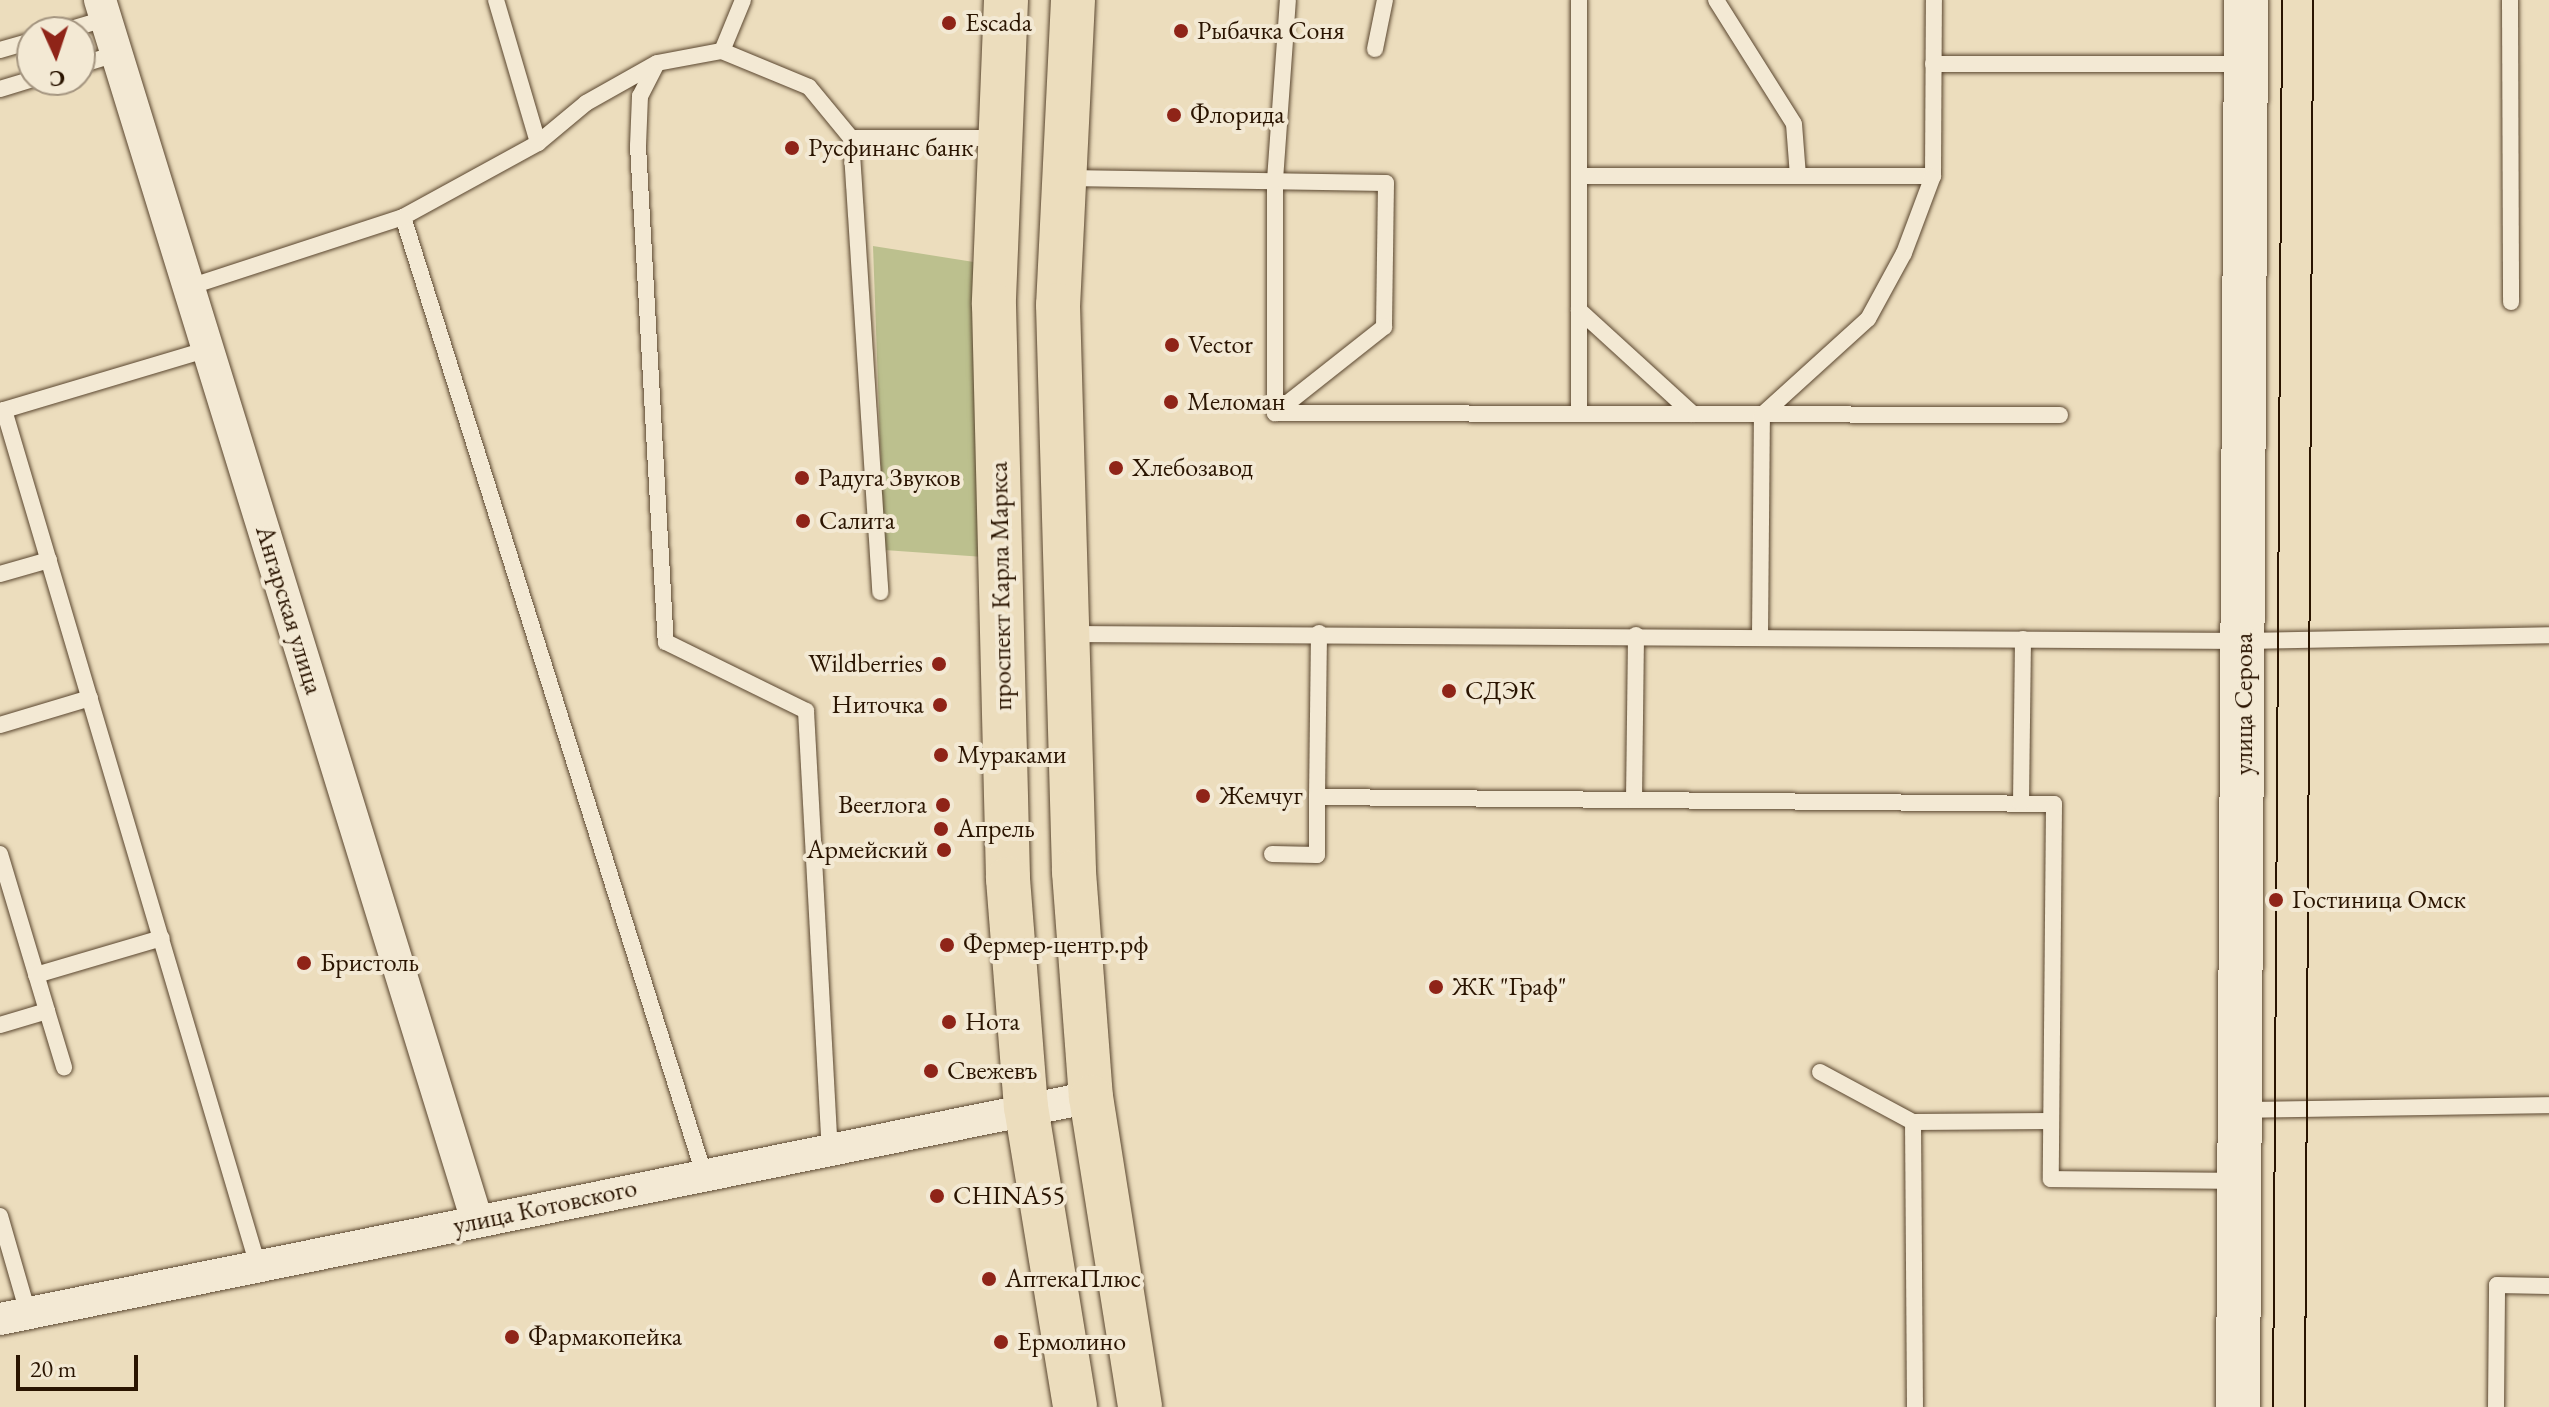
<!DOCTYPE html>
<meta charset="utf-8">
<style>
body{margin:0}
#map{position:relative;width:2549px;height:1407px;overflow:hidden;background:#ecddbd;font-family:"EB Garamond",serif}
div>[style]{position:absolute}
[style*='--x']{left:calc(var(--x)*1px);top:calc(var(--y)*1px);width:calc(var(--w)*1px);rotate:calc(var(--a)*1deg)}
.green>*{inset:0;background:#bcc08e}
.roads{filter:drop-shadow(0 0 2px #5a462f) drop-shadow(0 0 2px #5a462f)}
.lane>*{height:16px;margin:-8px;padding:0 8px;transform-origin:8px;border-radius:8px;background:#f3e9d4}
.street>*{height:32px;margin:-16px;padding:0 16px;transform-origin:16px;border-radius:16px;background:#f3e9d4}
.secondary>*{height:44px;margin:-22px;padding:0 22px;transform-origin:22px;border-radius:22px;background:#f3e9d4}
.primary>*{height:44px;margin:-22px;padding:0 22px;transform-origin:22px;border-radius:22px;background:#ecddbd}
.tram>*{height:2px;margin:-1px;padding:0 1px;transform-origin:1px;border-radius:1px;background:#2a1400}
.dots>*{width:22px;height:22px;translate:-50% -50%;box-sizing:border-box;border:4px solid #f3e9d4;border-radius:50%}
span{translate:-50% -50%;white-space:nowrap;text-align:center;line-height:1.15;-webkit-text-stroke:8px #f3e9d4;paint-order:stroke}
.poi-label{font-size:26px;color:#2a1400}
.left{translate:0 -50%;text-align:left}
.right{translate:-100% -50%;text-align:right}
.street-label{font-size:26px;color:#2a1400}
.north{position:absolute;left:16px;top:16px;width:80px;height:80px;box-sizing:border-box;background:#f3e9d4;border:2px solid #a3947f;border-radius:50%;rotate:177deg;font-size:22px;font-weight:700;line-height:32px;text-align:center;color:#2a1400}
.north::after{content:'';display:block;margin:auto;width:28px;height:36px;background:#8f2418;clip-path:polygon(50% 0,100% 100%,50% 72%,0 100%)}
.scale{position:absolute;left:16px;top:1355px;width:122px;height:36px;box-sizing:border-box;border:4px solid #2a1400;border-top:0;padding-left:10px;font-size:24px;line-height:28px;white-space:nowrap;color:#2a1400;-webkit-text-stroke:6px #f3e9d4;paint-order:stroke}
</style>
<div id="map">
<div class="green">
<div style="clip-path:polygon(873px 246px,980px 263px,984px 557px,884px 550px)"></div>
</div>
<div class="roads">
<div class="lane">
<div style="--x:496;--y:0;--w:149;--a:73.6"></div>
<div style="--x:1716;--y:0;--w:146;--a:57.8"></div>
<div style="--x:1794;--y:124;--w:52;--a:85.6"></div>
<div style="--x:2510;--y:0;--w:302;--a:89.8"></div>
<div style="--x:61;--y:32;--w:46;--a:-16.5"></div>
<div style="--x:1375;--y:49;--w:50;--a:-78.5"></div>
<div style="--x:0;--y:50;--w:33;--a:-16"></div>
<div style="--x:722;--y:51;--w:55;--a:-67.6"></div>
<div style="--x:1933;--y:64;--w:311;--a:0"></div>
<div style="--x:80;--y:65;--w:38;--a:-17"></div>
<div style="--x:656;--y:65;--w:35;--a:117"></div>
<div style="--x:640;--y:96;--w:50;--a:92.3"></div>
<div style="--x:638;--y:146;--w:497;--a:86.8"></div>
<div style="--x:666;--y:642;--w:156;--a:26.2"></div>
<div style="--x:806;--y:711;--w:438;--a:86.9"></div>
<div style="--x:0;--y:89;--w:34;--a:-17"></div>
<div style="--x:851;--y:138;--w:146;--a:0"></div>
<div style="--x:1579;--y:176;--w:354;--a:0"></div>
<div style="--x:1933;--y:176;--w:176;--a:-89.7"></div>
<div style="--x:1067;--y:178;--w:319;--a:0.9"></div>
<div style="--x:1386;--y:183;--w:144;--a:90.8"></div>
<div style="--x:1384;--y:327;--w:139;--a:141.7"></div>
<div style="--x:403;--y:217;--w:1003;--a:72.54"></div>
<div style="--x:189;--y:287;--w:225;--a:-18.1"></div>
<div style="--x:403;--y:217;--w:154;--a:-28.7"></div>
<div style="--x:538;--y:143;--w:62;--a:-39.8"></div>
<div style="--x:586;--y:103;--w:81;--a:-29.4"></div>
<div style="--x:657;--y:63;--w:66;--a:-10.5"></div>
<div style="--x:722;--y:51;--w:94;--a:22.5"></div>
<div style="--x:809;--y:87;--w:66;--a:50.5"></div>
<div style="--x:851;--y:138;--w:455;--a:86.3"></div>
<div style="--x:1579;--y:310;--w:154;--a:42.4"></div>
<div style="--x:4;--y:410;--w:213;--a:-16.6"></div>
<div style="--x:0;--y:411;--w:4;--a:-14"></div>
<div style="--x:4;--y:410;--w:893;--a:73.47"></div>
<div style="--x:1275;--y:413;--w:785;--a:0.15"></div>
<div style="--x:1275;--y:413;--w:233;--a:-90"></div>
<div style="--x:1275;--y:180;--w:180;--a:-85.9"></div>
<div style="--x:1579;--y:413;--w:413;--a:-90"></div>
<div style="--x:0;--y:574;--w:51;--a:-15.9"></div>
<div style="--x:1319;--y:633;--w:164;--a:90.7"></div>
<div style="--x:1317;--y:797;--w:737;--a:0.54"></div>
<div style="--x:2054;--y:804;--w:375;--a:90.5"></div>
<div style="--x:2051;--y:1179;--w:187;--a:0.6"></div>
<div style="--x:1069;--y:634;--w:1176;--a:0.34"></div>
<div style="--x:2245;--y:641;--w:304;--a:-1.1"></div>
<div style="--x:1760;--y:637;--w:222;--a:-89.5"></div>
<div style="--x:1762;--y:415;--w:143;--a:-42.2"></div>
<div style="--x:1868;--y:319;--w:75;--a:-61.4"></div>
<div style="--x:1904;--y:253;--w:82;--a:-69.4"></div>
<div style="--x:0;--y:725;--w:94;--a:-16.7"></div>
<div style="--x:1634;--y:800;--w:165;--a:-89.3"></div>
<div style="--x:2021;--y:803;--w:164;--a:-89.3"></div>
<div style="--x:0;--y:854;--w:164;--a:73.3"></div>
<div style="--x:47;--y:1011;--w:49;--a:163.4"></div>
<div style="--x:1272;--y:854;--w:45;--a:1.3"></div>
<div style="--x:1317;--y:855;--w:58;--a:-90"></div>
<div style="--x:36;--y:975;--w:131;--a:-16.4"></div>
<div style="--x:47;--y:1011;--w:59;--a:73.1"></div>
<div style="--x:1820;--y:1072;--w:106;--a:28.3"></div>
<div style="--x:1913;--y:1122;--w:138;--a:-0.4"></div>
<div style="--x:2242;--y:1110;--w:307;--a:-0.9"></div>
<div style="--x:1913;--y:1122;--w:285;--a:89.6"></div>
<div style="--x:0;--y:1216;--w:101;--a:73.9"></div>
<div style="--x:2496;--y:1407;--w:122;--a:-89.5"></div>
<div style="--x:2497;--y:1285;--w:52;--a:1.1"></div>
</div>
<div class="street">
<div style="--x:100;--y:0;--w:1278;--a:72.84"></div>
<div style="--x:0;--y:1319;--w:1113;--a:-11.5"></div>
</div>
<div class="secondary">
<div style="--x:2238;--y:1407;--w:1407;--a:-89.67"></div>
</div>
<div class="primary">
<div style="--x:1006;--y:0;--w:305;--a:92.3"></div>
<div style="--x:994;--y:305;--w:574;--a:88.6"></div>
<div style="--x:1008;--y:879;--w:229;--a:85.5"></div>
<div style="--x:1026;--y:1107;--w:304;--a:80.7"></div>
<div style="--x:1073;--y:0;--w:305;--a:92.8"></div>
<div style="--x:1058;--y:305;--w:567;--a:88.38"></div>
<div style="--x:1074;--y:872;--w:226;--a:85.7"></div>
<div style="--x:1091;--y:1097;--w:314;--a:81"></div>
</div>
</div>
<div class="tram">
<div style="--x:2273;--y:1407;--w:1407;--a:-89.63"></div>
<div style="--x:2305;--y:1407;--w:1407;--a:-89.67"></div>
</div>
<div class="dots">
<div style="left:949px;top:23px;background:#8f2418"></div>
<div style="left:1181px;top:31px;background:#8f2418"></div>
<div style="left:1174px;top:115px;background:#8f2418"></div>
<div style="left:792px;top:148px;background:#8f2418"></div>
<div style="left:1172px;top:345px;background:#8f2418"></div>
<div style="left:1171px;top:402px;background:#8f2418"></div>
<div style="left:1116px;top:468px;background:#8f2418"></div>
<div style="left:802px;top:478px;background:#8f2418"></div>
<div style="left:803px;top:521px;background:#8f2418"></div>
<div style="left:939px;top:664px;background:#8f2418"></div>
<div style="left:1449px;top:691px;background:#8f2418"></div>
<div style="left:940px;top:705px;background:#8f2418"></div>
<div style="left:941px;top:755px;background:#8f2418"></div>
<div style="left:1203px;top:796px;background:#8f2418"></div>
<div style="left:943px;top:805px;background:#8f2418"></div>
<div style="left:941px;top:829px;background:#8f2418"></div>
<div style="left:944px;top:850px;background:#8f2418"></div>
<div style="left:2276px;top:900px;background:#8f2418"></div>
<div style="left:947px;top:945px;background:#8f2418"></div>
<div style="left:304px;top:963px;background:#8f2418"></div>
<div style="left:1436px;top:987px;background:#8f2418"></div>
<div style="left:949px;top:1022px;background:#8f2418"></div>
<div style="left:931px;top:1071px;background:#8f2418"></div>
<div style="left:937px;top:1196px;background:#8f2418"></div>
<div style="left:989px;top:1279px;background:#8f2418"></div>
<div style="left:512px;top:1337px;background:#8f2418"></div>
<div style="left:1001px;top:1342px;background:#8f2418"></div>
</div>
<div class="poi-label">
<span class="left" style="left:965px;top:23px">Escada</span>
<span class="left" style="left:1197px;top:31px">Рыбачка Соня</span>
<span class="left" style="left:1190px;top:115px">Флорида</span>
<span class="left" style="left:808px;top:148px">Русфинанс банк</span>
<span class="left" style="left:1188px;top:345px">Vector</span>
<span class="left" style="left:1187px;top:402px">Меломан</span>
<span class="left" style="left:1132px;top:468px">Хлебозавод</span>
<span class="left" style="left:818px;top:478px">Радуга Звуков</span>
<span class="left" style="left:819px;top:521px">Салита</span>
<span class="right" style="left:923px;top:664px">Wildberries</span>
<span class="left" style="left:1465px;top:691px">СДЭК</span>
<span class="right" style="left:924px;top:705px">Ниточка</span>
<span class="left" style="left:957px;top:755px">Мураками</span>
<span class="left" style="left:1219px;top:796px">Жемчуг</span>
<span class="right" style="left:927px;top:805px">Beerлога</span>
<span class="left" style="left:957px;top:829px">Апрель</span>
<span class="right" style="left:928px;top:850px">Армейский</span>
<span class="left" style="left:2292px;top:900px">Гостиница Омск</span>
<span class="left" style="left:963px;top:945px">Фермер-центр.рф</span>
<span class="left" style="left:320px;top:963px">Бристоль</span>
<span class="left" style="left:1452px;top:987px">ЖК "Граф"</span>
<span class="left" style="left:965px;top:1022px">Нота</span>
<span class="left" style="left:947px;top:1071px">Свежевъ</span>
<span class="left" style="left:953px;top:1196px">CHINA55</span>
<span class="left" style="left:1005px;top:1279px">АптекаПлюс</span>
<span class="left" style="left:528px;top:1337px">Фармакопейка</span>
<span class="left" style="left:1017px;top:1342px">Ермолино</span>
</div>
<div class="street-label">
<span style="left:1001px;top:586px;rotate:-91deg">проспект Карла Маркса</span>
<span style="left:289px;top:610px;rotate:73deg">Ангарская улица</span>
<span style="left:2244px;top:704px;rotate:-90deg">улица Серова</span>
<span style="left:545px;top:1207px;rotate:-12deg">улица Котовского</span>
</div>
<div class="north">С</div>
<div class="scale">20 m</div>
</div>
